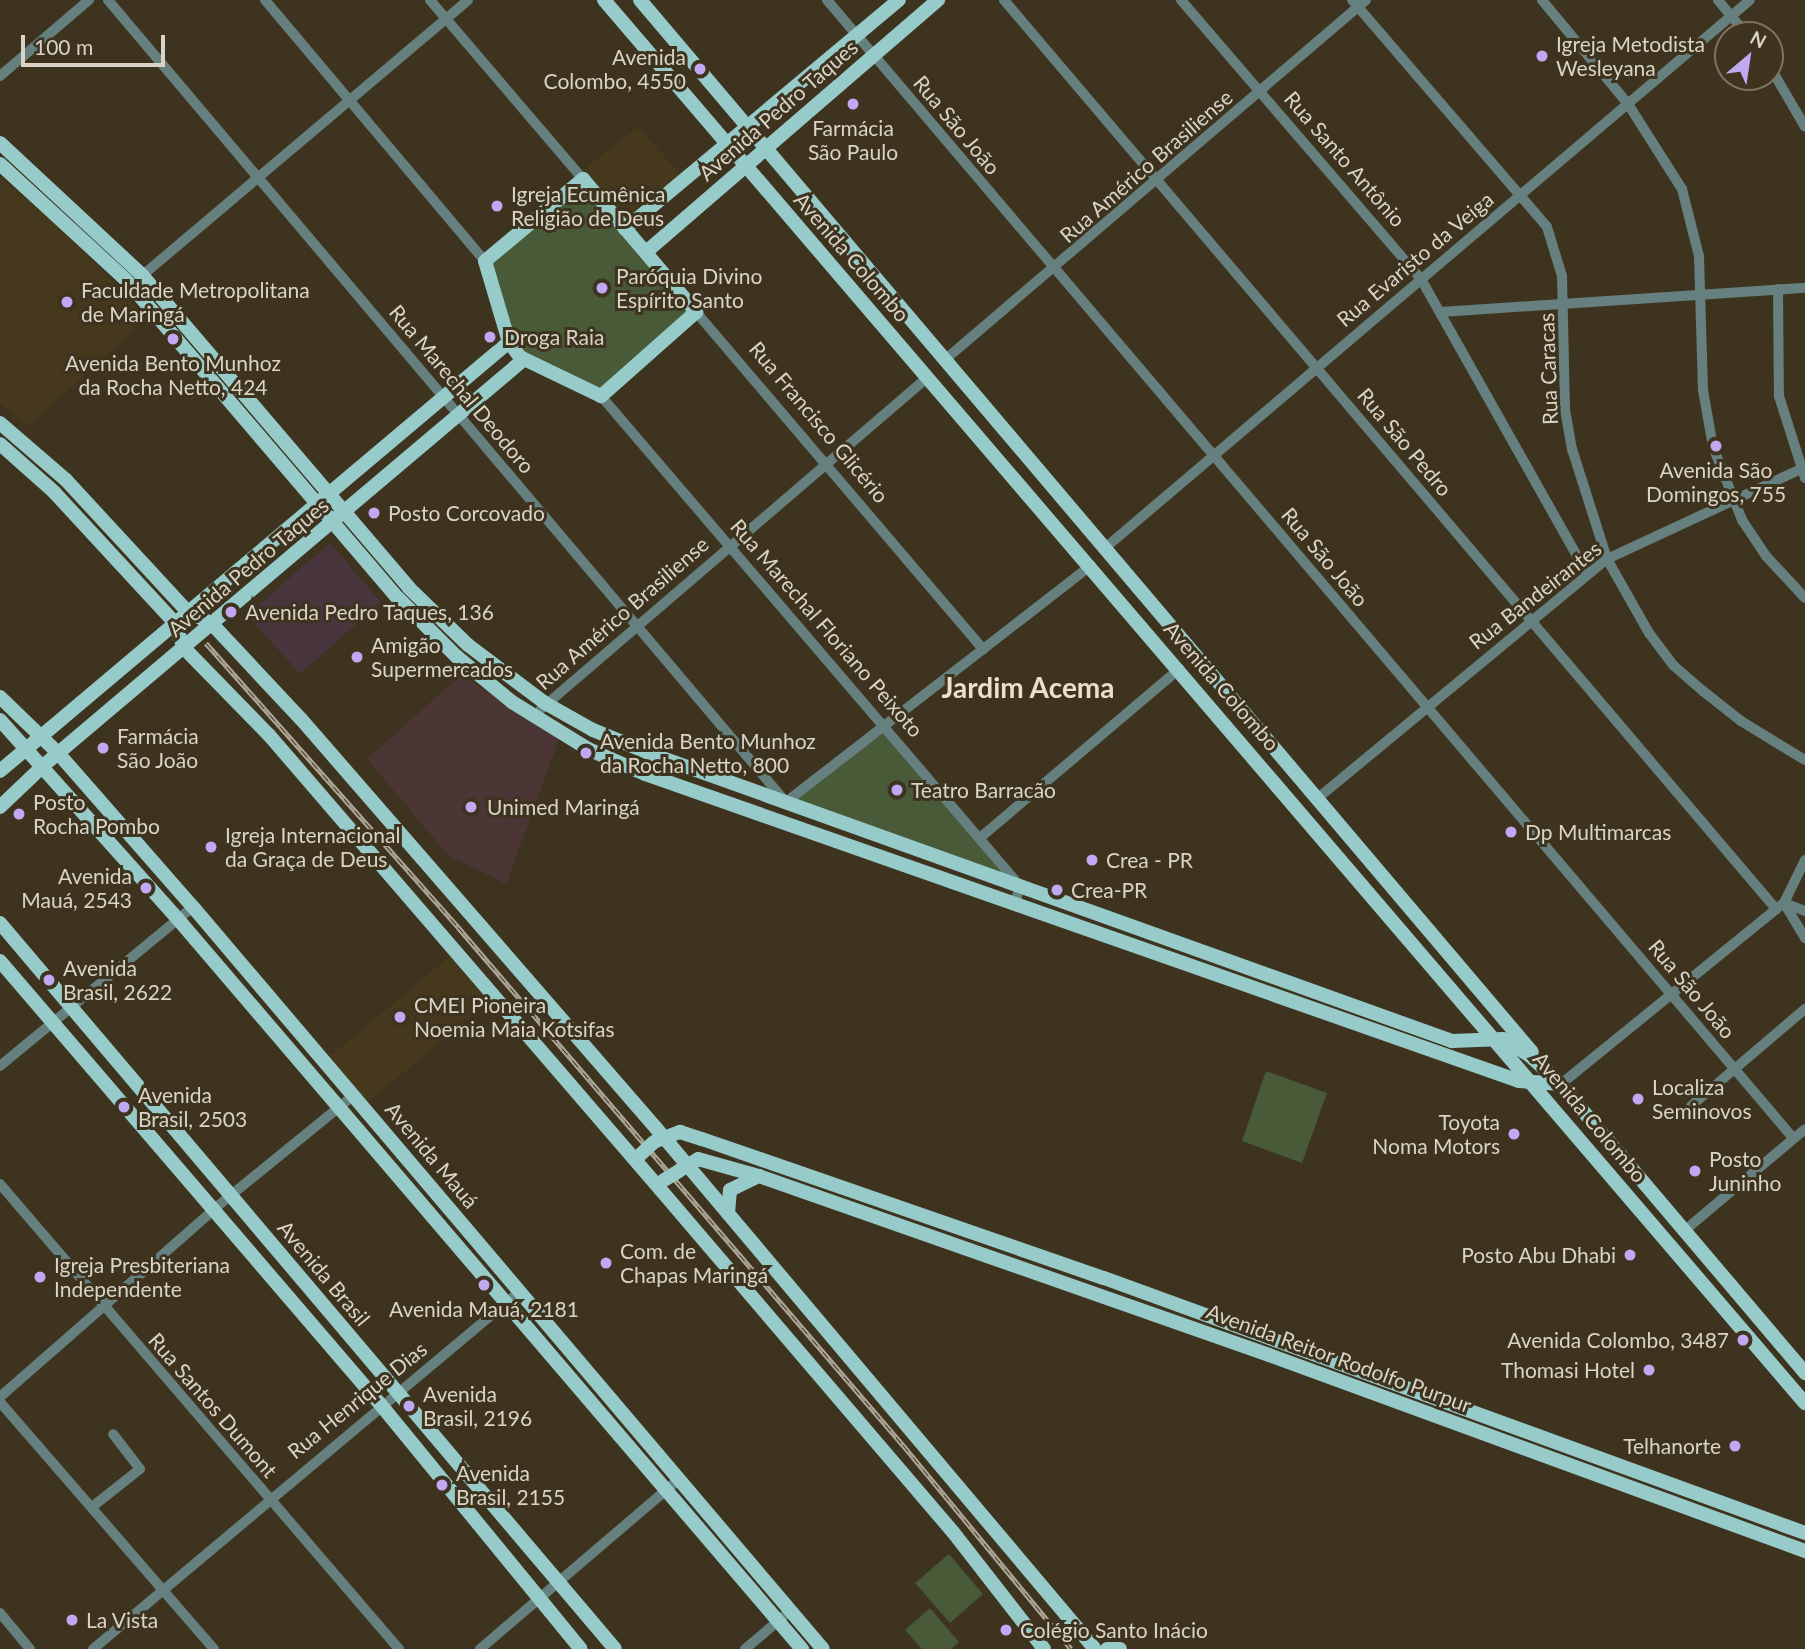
<!DOCTYPE html>
<meta charset="utf-8">
<style>
body{margin:0}
#map{position:relative;width:1805px;height:1649px;overflow:hidden;background:#3d331e;font-family:Lato,sans-serif}
div>[style]{position:absolute}
[style*='--x']{left:calc(var(--x)*1px);top:calc(var(--y)*1px);width:calc(var(--w)*1px);rotate:calc(var(--a)*1deg)}
.commercial>*{inset:0;background:#49353d}
.built>*{inset:0;background:#46381d}
.medical>*{inset:0;background:#4b3635}
.green>*{inset:0;background:#485a38}
.minor>*{height:10px;margin:-5px;padding:0 5px;transform-origin:5px;border-radius:5px;background:#66807f}
.major>*{height:14px;margin:-7px;padding:0 7px;transform-origin:7px;border-radius:7px;background:#96cbca}
.rail>*{height:5px;margin-top:-2.5px;transform-origin:0;background:repeating-linear-gradient(90deg,#3d331e 0 8px,#afa899 0 16px);box-sizing:border-box;border-block:2px solid #afa899}
.major-bridge>*{height:14px;margin:-7px;padding:0 7px;transform-origin:7px;border-radius:7px;background:#96cbca}
.dots>*{width:19px;height:19px;translate:-50% -50%;box-sizing:border-box;border:4px solid #3d331e;border-radius:50%}
span{translate:-50% -50%;white-space:nowrap;text-align:center;line-height:1.15;-webkit-text-stroke:6px #3d331e;paint-order:stroke}
.poi-label{font-size:21px;color:#dad4c7}
.left{translate:0 -50%;text-align:left}
.right{translate:-100% -50%;text-align:right}
.street-label{font-size:21px;color:#dad4c7}
.district-label{font-size:28px;color:#ede0c7;font-weight:700}
.north{position:absolute;left:1714px;top:21px;width:70px;height:70px;box-sizing:border-box;background:#3d331e;border:2px solid #7c7362;border-radius:50%;rotate:29deg;font-size:19px;font-weight:700;line-height:28px;text-align:center;color:#dad4c7}
.north::after{content:'';display:block;margin:auto;width:24px;height:32px;background:#c0a8f3;clip-path:polygon(50% 0,100% 100%,50% 72%,0 100%)}
.scale{position:absolute;left:21px;top:35px;width:144px;height:32px;box-sizing:border-box;border:4px solid #dad4c7;border-top:0;padding-left:9px;font-size:21px;line-height:24px;white-space:nowrap;color:#dad4c7;-webkit-text-stroke:5px #3d331e;paint-order:stroke}
</style>
<div id="map">
<div class="commercial">
<div style="clip-path:polygon(330px 543px,381px 602px,300px 674px,247px 615px)"></div>
</div>
<div class="built">
<div style="clip-path:polygon(638px 127px,685px 179px,625px 229px,578px 174px)"></div>
<div style="clip-path:polygon(0 178px,62px 229px,147px 318px,28px 427px,0 404px)"></div>
<div style="clip-path:polygon(455px 952px,495px 997px,363px 1106px,324px 1061px)"></div>
</div>
<div class="medical">
<div style="clip-path:polygon(461px 675px,559px 739px,506px 884px,449px 856px,367px 759px)"></div>
</div>
<div class="green">
<div style="clip-path:polygon(583px 179px,696px 312px,601px 396px,523px 360px,485px 261px)"></div>
<div style="clip-path:polygon(886px 725px,1020px 886px,786px 802px)"></div>
<div style="clip-path:polygon(1266px 1071px,1327px 1093px,1302px 1163px,1242px 1141px)"></div>
<div style="clip-path:polygon(949px 1554px,983px 1594px,950px 1623px,915px 1583px)"></div>
<div style="clip-path:polygon(930px 1608px,959px 1642px,951px 1649px,922px 1649px,905px 1630px)"></div>
</div>
<div class="minor">
<div style="--x:108;--y:0;--w:1047;--a:49.8"></div>
<div style="--x:265;--y:0;--w:341;--a:49.9"></div>
<div style="--x:430;--y:0;--w:235;--a:49.5"></div>
<div style="--x:827;--y:0;--w:1493;--a:49.67"></div>
<div style="--x:1004;--y:0;--w:1193;--a:49.66"></div>
<div style="--x:1181;--y:0;--w:368;--a:49.3"></div>
<div style="--x:1421;--y:279;--w:338;--a:60.6"></div>
<div style="--x:1352;--y:0;--w:299;--a:49.3"></div>
<div style="--x:1547;--y:227;--w:51;--a:73"></div>
<div style="--x:1562;--y:276;--w:134;--a:88.7"></div>
<div style="--x:1565;--y:410;--w:40;--a:80"></div>
<div style="--x:1572;--y:449;--w:115;--a:72.3"></div>
<div style="--x:1607;--y:559;--w:85;--a:60.4"></div>
<div style="--x:1649;--y:633;--w:40;--a:53"></div>
<div style="--x:1673;--y:665;--w:40;--a:41"></div>
<div style="--x:1703;--y:691;--w:48;--a:38.3"></div>
<div style="--x:1741;--y:721;--w:75;--a:31.4"></div>
<div style="--x:1542;--y:0;--w:135;--a:50.4"></div>
<div style="--x:1628;--y:104;--w:101;--a:57.6"></div>
<div style="--x:1682;--y:189;--w:69;--a:75.8"></div>
<div style="--x:1699;--y:256;--w:134;--a:88.3"></div>
<div style="--x:1703;--y:390;--w:58;--a:80"></div>
<div style="--x:1713;--y:447;--w:79;--a:68.3"></div>
<div style="--x:1742;--y:520;--w:43;--a:56.3"></div>
<div style="--x:1766;--y:556;--w:57;--a:47.1"></div>
<div style="--x:1718;--y:0;--w:45;--a:50.4"></div>
<div style="--x:1770;--y:67;--w:69;--a:59.7"></div>
<div style="--x:0;--y:76;--w:117;--a:-40.5"></div>
<div style="--x:131;--y:285;--w:441;--a:-40.2"></div>
<div style="--x:1778;--y:289;--w:107;--a:89.5"></div>
<div style="--x:1779;--y:396;--w:86;--a:72.4"></div>
<div style="--x:696;--y:312;--w:443;--a:49.6"></div>
<div style="--x:1441;--y:312;--w:365;--a:-3.8"></div>
<div style="--x:947;--y:358;--w:551;--a:-40.51"></div>
<div style="--x:601;--y:396;--w:645;--a:49.47"></div>
<div style="--x:1020;--y:886;--w:18;--a:106"></div>
<div style="--x:1105;--y:548;--w:846;--a:-40.35"></div>
<div style="--x:541;--y:709;--w:510;--a:-40.63"></div>
<div style="--x:1318;--y:798;--w:375;--a:-39.6"></div>
<div style="--x:1607;--y:559;--w:218;--a:-24.9"></div>
<div style="--x:786;--y:802;--w:386;--a:-37.8"></div>
<div style="--x:981;--y:837;--w:260;--a:-40.3"></div>
<div style="--x:1784;--y:903;--w:41;--a:59"></div>
<div style="--x:1784;--y:903;--w:22;--a:21"></div>
<div style="--x:0;--y:1066;--w:250;--a:-39.5"></div>
<div style="--x:1561;--y:1084;--w:287;--a:-39.1"></div>
<div style="--x:1784;--y:903;--w:48;--a:-64"></div>
<div style="--x:1691;--y:1106;--w:150;--a:-40.4"></div>
<div style="--x:0;--y:1184;--w:613;--a:49.37"></div>
<div style="--x:1684;--y:1231;--w:158;--a:-40.1"></div>
<div style="--x:0;--y:1397;--w:291;--a:-41.2"></div>
<div style="--x:219;--y:1205;--w:174;--a:-39.2"></div>
<div style="--x:0;--y:1402;--w:327;--a:49.1"></div>
<div style="--x:92;--y:1507;--w:61;--a:-38.4"></div>
<div style="--x:140;--y:1469;--w:44;--a:-127.6"></div>
<div style="--x:0;--y:1613;--w:47;--a:50.2"></div>
<div style="--x:93;--y:1649;--w:556;--a:-39.96"></div>
<div style="--x:480;--y:1649;--w:260;--a:-40.5"></div>
<div style="--x:745;--y:1649;--w:59;--a:-40.2"></div>
</div>
<div class="major">
<div style="--x:604;--y:0;--w:1847;--a:49.44"></div>
<div style="--x:640;--y:0;--w:1379;--a:49.71"></div>
<div style="--x:0;--y:143;--w:194;--a:42.9"></div>
<div style="--x:142;--y:275;--w:411;--a:49.5"></div>
<div style="--x:409;--y:588;--w:82;--a:44"></div>
<div style="--x:468;--y:645;--w:96;--a:37"></div>
<div style="--x:545;--y:703;--w:55;--a:29.4"></div>
<div style="--x:593;--y:730;--w:66;--a:22.3"></div>
<div style="--x:654;--y:755;--w:848;--a:19.72"></div>
<div style="--x:1452;--y:1041;--w:51;--a:-2.2"></div>
<div style="--x:1503;--y:1039;--w:31;--a:32"></div>
<div style="--x:1529;--y:1055;--w:43;--a:42.2"></div>
<div style="--x:0;--y:164;--w:171;--a:42.6"></div>
<div style="--x:126;--y:280;--w:418;--a:49.5"></div>
<div style="--x:398;--y:598;--w:82;--a:45"></div>
<div style="--x:456;--y:656;--w:72;--a:39.4"></div>
<div style="--x:512;--y:702;--w:89;--a:31.7"></div>
<div style="--x:588;--y:749;--w:62;--a:23.7"></div>
<div style="--x:645;--y:774;--w:926;--a:19.35"></div>
<div style="--x:1519;--y:1081;--w:42;--a:4.1"></div>
<div style="--x:583;--y:179;--w:175;--a:49.6"></div>
<div style="--x:696;--y:312;--w:127;--a:138.5"></div>
<div style="--x:601;--y:396;--w:90;--a:-154.3"></div>
<div style="--x:520;--y:357;--w:19;--a:-126"></div>
<div style="--x:509;--y:342;--w:84;--a:-106.5"></div>
<div style="--x:485;--y:261;--w:128;--a:-39.9"></div>
<div style="--x:625;--y:229;--w:357;--a:-39.9"></div>
<div style="--x:646;--y:252;--w:386;--a:-40.8"></div>
<div style="--x:0;--y:423;--w:87;--a:40.8"></div>
<div style="--x:66;--y:480;--w:178;--a:47.3"></div>
<div style="--x:187;--y:611;--w:28;--a:27"></div>
<div style="--x:212;--y:624;--w:130;--a:46.9"></div>
<div style="--x:301;--y:719;--w:542;--a:49.04"></div>
<div style="--x:656;--y:1128;--w:680;--a:49.89"></div>
<div style="--x:0;--y:444;--w:72;--a:41.6"></div>
<div style="--x:54;--y:492;--w:177;--a:47.3"></div>
<div style="--x:174;--y:622;--w:28;--a:69"></div>
<div style="--x:184;--y:648;--w:122;--a:45.7"></div>
<div style="--x:269;--y:735;--w:599;--a:49.26"></div>
<div style="--x:660;--y:1189;--w:451;--a:49.5"></div>
<div style="--x:953;--y:1532;--w:148;--a:52.1"></div>
<div style="--x:0;--y:697;--w:81;--a:44"></div>
<div style="--x:58;--y:753;--w:205;--a:48.8"></div>
<div style="--x:193;--y:907;--w:973;--a:49.67"></div>
<div style="--x:0;--y:720;--w:266;--a:48.2"></div>
<div style="--x:177;--y:918;--w:962;--a:49.47"></div>
<div style="--x:0;--y:771;--w:666;--a:-40.13"></div>
<div style="--x:0;--y:807;--w:61;--a:-43.7"></div>
<div style="--x:44;--y:765;--w:627;--a:-40.21"></div>
<div style="--x:0;--y:923;--w:951;--a:49.73"></div>
<div style="--x:0;--y:961;--w:585;--a:49.37"></div>
<div style="--x:381;--y:1405;--w:315;--a:50.7"></div>
<div style="--x:1555;--y:1078;--w:387;--a:49.7"></div>
<div style="--x:656;--y:1141;--w:26;--a:-21"></div>
<div style="--x:680;--y:1132;--w:23;--a:18"></div>
<div style="--x:702;--y:1139;--w:425;--a:19.1"></div>
<div style="--x:1104;--y:1278;--w:746;--a:19.99"></div>
<div style="--x:680;--y:1170;--w:21;--a:-31"></div>
<div style="--x:698;--y:1159;--w:63;--a:15.6"></div>
<div style="--x:759;--y:1176;--w:541;--a:19.34"></div>
<div style="--x:1269;--y:1355;--w:571;--a:20.09"></div>
<div style="--x:728;--y:1213;--w:23;--a:-85"></div>
<div style="--x:730;--y:1190;--w:32;--a:-26"></div>
<div style="--x:1107;--y:1649;--w:13;--a:0"></div>
</div>
<div class="rail">
<div style="--x:206;--y:643;--w:380;--a:48.4"></div>
<div style="--x:458;--y:927;--w:683;--a:49.34"></div>
<div style="--x:903;--y:1445;--w:264;--a:50.5"></div>
</div>
<div class="major-bridge">
<div style="--x:640;--y:1155;--w:19;--a:-43"></div>
<div style="--x:664;--y:1180;--w:17;--a:-31"></div>
</div>
<div class="dots">
<div style="left:1542px;top:56px;background:#c0a8f3"></div>
<div style="left:700px;top:69px;background:#c0a8f3"></div>
<div style="left:853px;top:104px;background:#c0a8f3"></div>
<div style="left:497px;top:206px;background:#c0a8f3"></div>
<div style="left:602px;top:288px;background:#c0a8f3"></div>
<div style="left:67px;top:302px;background:#c0a8f3"></div>
<div style="left:490px;top:337px;background:#c0a8f3"></div>
<div style="left:173px;top:339px;background:#c0a8f3"></div>
<div style="left:1716px;top:446px;background:#c0a8f3"></div>
<div style="left:374px;top:513px;background:#c0a8f3"></div>
<div style="left:231px;top:612px;background:#c0a8f3"></div>
<div style="left:357px;top:657px;background:#c0a8f3"></div>
<div style="left:103px;top:748px;background:#c0a8f3"></div>
<div style="left:586px;top:753px;background:#c0a8f3"></div>
<div style="left:897px;top:790px;background:#c0a8f3"></div>
<div style="left:471px;top:807px;background:#c0a8f3"></div>
<div style="left:19px;top:814px;background:#c0a8f3"></div>
<div style="left:1511px;top:832px;background:#c0a8f3"></div>
<div style="left:211px;top:847px;background:#c0a8f3"></div>
<div style="left:1092px;top:860px;background:#c0a8f3"></div>
<div style="left:146px;top:888px;background:#c0a8f3"></div>
<div style="left:1057px;top:890px;background:#c0a8f3"></div>
<div style="left:49px;top:980px;background:#c0a8f3"></div>
<div style="left:400px;top:1017px;background:#c0a8f3"></div>
<div style="left:1638px;top:1099px;background:#c0a8f3"></div>
<div style="left:124px;top:1107px;background:#c0a8f3"></div>
<div style="left:1514px;top:1134px;background:#c0a8f3"></div>
<div style="left:1695px;top:1171px;background:#c0a8f3"></div>
<div style="left:1630px;top:1255px;background:#c0a8f3"></div>
<div style="left:606px;top:1263px;background:#c0a8f3"></div>
<div style="left:40px;top:1277px;background:#c0a8f3"></div>
<div style="left:484px;top:1285px;background:#c0a8f3"></div>
<div style="left:1743px;top:1340px;background:#c0a8f3"></div>
<div style="left:1649px;top:1370px;background:#c0a8f3"></div>
<div style="left:409px;top:1406px;background:#c0a8f3"></div>
<div style="left:1735px;top:1446px;background:#c0a8f3"></div>
<div style="left:442px;top:1485px;background:#c0a8f3"></div>
<div style="left:72px;top:1620px;background:#c0a8f3"></div>
<div style="left:1006px;top:1630px;background:#c0a8f3"></div>
</div>
<div class="poi-label">
<span class="left" style="left:1556px;top:56px">Igreja Metodista<br>Wesleyana</span>
<span class="right" style="left:686px;top:69px">Avenida<br>Colombo, 4550</span>
<span style="left:853px;top:140px">Farmácia<br>São Paulo</span>
<span class="left" style="left:511px;top:206px">Igreja Ecumênica<br>Religião de Deus</span>
<span class="left" style="left:616px;top:288px">Paróquia Divino<br>Espírito Santo</span>
<span class="left" style="left:81px;top:302px">Faculdade Metropolitana<br>de Maringá</span>
<span class="left" style="left:504px;top:337px">Droga Raia</span>
<span style="left:173px;top:375px">Avenida Bento Munhoz<br>da Rocha Netto, 424</span>
<span style="left:1716px;top:482px">Avenida São<br>Domingos, 755</span>
<span class="left" style="left:388px;top:513px">Posto Corcovado</span>
<span class="left" style="left:245px;top:612px">Avenida Pedro Taques, 136</span>
<span class="left" style="left:371px;top:657px">Amigão<br>Supermercados</span>
<span class="left" style="left:117px;top:748px">Farmácia<br>São João</span>
<span class="left" style="left:600px;top:753px">Avenida Bento Munhoz<br>da Rocha Netto, 800</span>
<span class="left" style="left:911px;top:790px">Teatro Barracão</span>
<span class="left" style="left:33px;top:814px">Posto<br>Rocha Pombo</span>
<span class="left" style="left:487px;top:807px">Unimed Maringá</span>
<span class="left" style="left:1525px;top:832px">Dp Multimarcas</span>
<span class="left" style="left:225px;top:847px">Igreja Internacional<br>da Graça de Deus</span>
<span class="left" style="left:1106px;top:860px">Crea - PR</span>
<span class="right" style="left:132px;top:888px">Avenida<br>Mauá, 2543</span>
<span class="left" style="left:1071px;top:890px">Crea-PR</span>
<span class="left" style="left:63px;top:980px">Avenida<br>Brasil, 2622</span>
<span class="left" style="left:414px;top:1017px">CMEI Pioneira<br>Noemia Maia Kotsifas</span>
<span class="left" style="left:1652px;top:1099px">Localiza<br>Seminovos</span>
<span class="left" style="left:138px;top:1107px">Avenida<br>Brasil, 2503</span>
<span class="right" style="left:1500px;top:1134px">Toyota<br>Noma Motors</span>
<span class="left" style="left:1709px;top:1171px">Posto<br>Juninho</span>
<span class="left" style="left:620px;top:1263px">Com. de<br>Chapas Maringá</span>
<span class="right" style="left:1616px;top:1255px">Posto Abu Dhabi</span>
<span class="left" style="left:54px;top:1277px">Igreja Presbiteriana<br>Independente</span>
<span style="left:484px;top:1309px">Avenida Mauá, 2181</span>
<span class="right" style="left:1729px;top:1340px">Avenida Colombo, 3487</span>
<span class="right" style="left:1635px;top:1370px">Thomasi Hotel</span>
<span class="left" style="left:423px;top:1406px">Avenida<br>Brasil, 2196</span>
<span class="right" style="left:1721px;top:1446px">Telhanorte</span>
<span class="left" style="left:456px;top:1485px">Avenida<br>Brasil, 2155</span>
<span class="left" style="left:86px;top:1620px">La Vista</span>
<span class="left" style="left:1020px;top:1630px">Colégio Santo Inácio</span>
</div>
<div class="street-label">
<span style="left:778px;top:110px;rotate:-41deg">Avenida Pedro Taques</span>
<span style="left:957px;top:125px;rotate:50deg">Rua São João</span>
<span style="left:1345px;top:159px;rotate:49deg">Rua Santo Antônio</span>
<span style="left:1146px;top:166px;rotate:-41deg">Rua Américo Brasiliense</span>
<span style="left:852px;top:257px;rotate:49deg">Avenida Colombo</span>
<span style="left:1415px;top:259px;rotate:-40deg">Rua Evaristo da Veiga</span>
<span style="left:1548px;top:369px;rotate:-92deg">Rua Caracas</span>
<span style="left:462px;top:389px;rotate:50deg">Rua Marechal Deodoro</span>
<span style="left:819px;top:422px;rotate:50deg">Rua Francisco Glicério</span>
<span style="left:1405px;top:442px;rotate:50deg">Rua São Pedro</span>
<span style="left:1325px;top:557px;rotate:50deg">Rua São João</span>
<span style="left:248px;top:567px;rotate:-40deg">Avenida Pedro Taques</span>
<span style="left:1535px;top:595px;rotate:-38deg">Rua Bandeirantes</span>
<span style="left:622px;top:613px;rotate:-41deg">Rua Américo Brasiliense</span>
<span style="left:827px;top:628px;rotate:49deg">Rua Marechal Floriano Peixoto</span>
<span style="left:1222px;top:686px;rotate:49deg">Avenida Colombo</span>
<span style="left:1692px;top:989px;rotate:50deg">Rua São João</span>
<span style="left:1590px;top:1117px;rotate:50deg">Avenida Colombo</span>
<span style="left:432px;top:1155px;rotate:50deg">Avenida Mauá</span>
<span style="left:324px;top:1273px;rotate:50deg">Avenida Brasil</span>
<span style="left:1339px;top:1358px;rotate:20deg">Avenida Reitor Rodolfo Purpur</span>
<span style="left:357px;top:1400px;rotate:-39deg">Rua Henrique Dias</span>
<span style="left:213px;top:1405px;rotate:49deg">Rua Santos Dumont</span>
</div>
<div class="district-label">
<span style="left:1028px;top:687px">Jardim Acema</span>
</div>
<div class="north">N</div>
<div class="scale">100 m</div>
</div>
